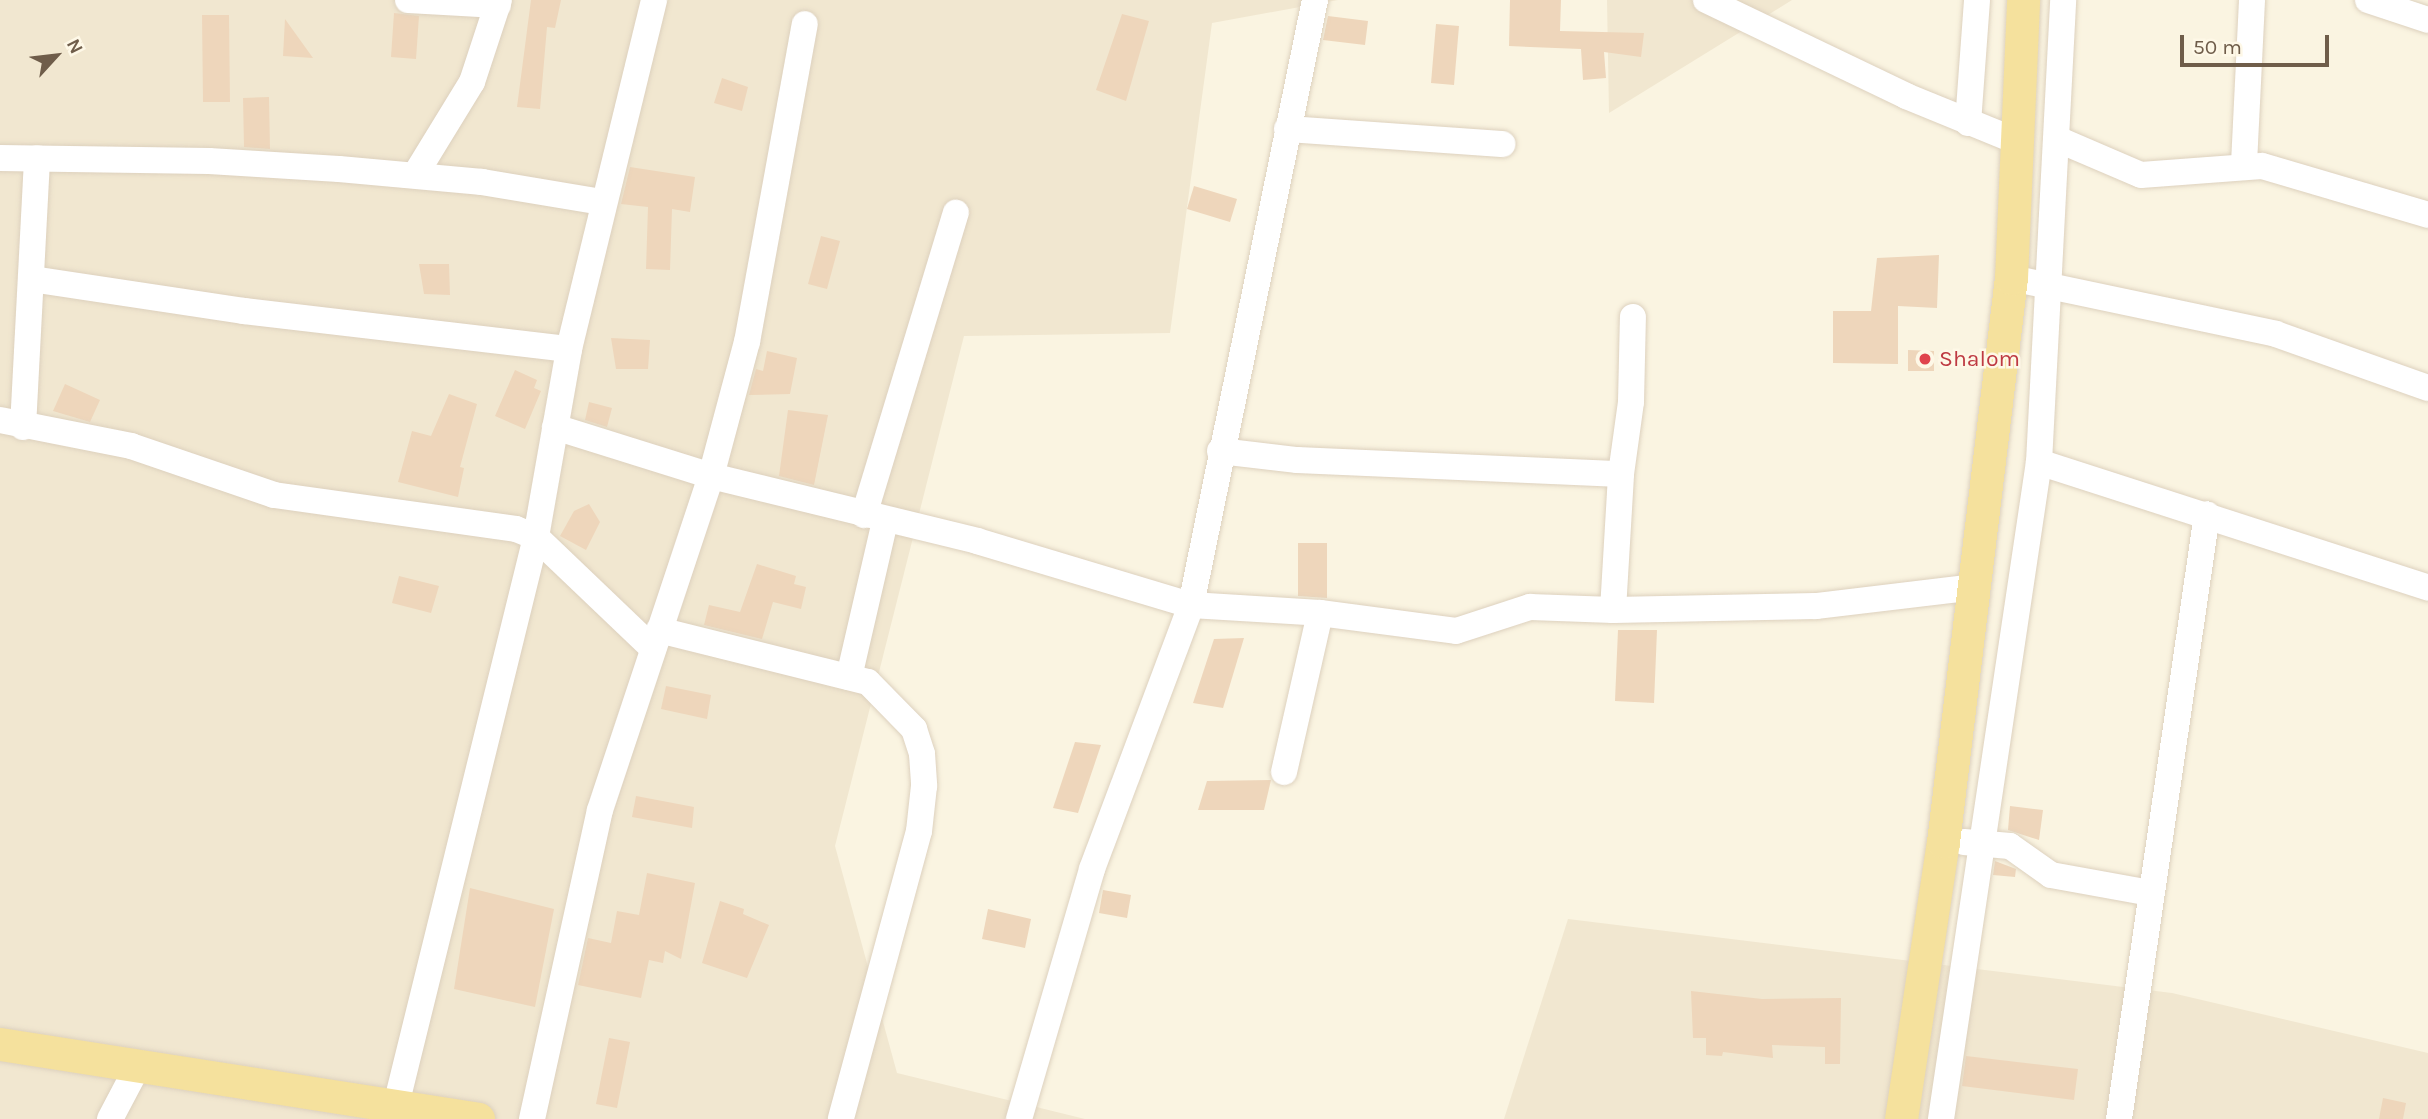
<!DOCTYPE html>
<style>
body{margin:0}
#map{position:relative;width:2428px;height:1119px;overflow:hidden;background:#faf4e1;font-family:Karla,sans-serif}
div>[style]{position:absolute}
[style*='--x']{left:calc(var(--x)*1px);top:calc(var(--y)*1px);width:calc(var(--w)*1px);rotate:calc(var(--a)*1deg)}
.residential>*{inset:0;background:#f1e7d0}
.building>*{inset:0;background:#eed6bb}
.roads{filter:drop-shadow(0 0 2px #ddd1be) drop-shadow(0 0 2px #ddd1be)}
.minor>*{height:26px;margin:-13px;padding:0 13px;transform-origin:13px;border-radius:13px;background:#fff}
.major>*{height:33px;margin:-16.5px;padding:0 16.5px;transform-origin:16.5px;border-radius:16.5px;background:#f5e19d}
.dots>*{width:19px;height:19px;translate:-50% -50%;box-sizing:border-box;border:4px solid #fef8e7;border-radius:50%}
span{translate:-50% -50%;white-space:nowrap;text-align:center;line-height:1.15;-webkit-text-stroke:5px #fef8e7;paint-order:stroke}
.health-label{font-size:23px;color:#be3a42}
.left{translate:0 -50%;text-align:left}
.north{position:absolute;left:21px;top:21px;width:70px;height:70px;-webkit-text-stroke:5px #fef8e7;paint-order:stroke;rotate:63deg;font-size:19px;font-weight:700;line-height:28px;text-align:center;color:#6f5d4a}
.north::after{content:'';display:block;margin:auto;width:24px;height:32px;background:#6f5d4a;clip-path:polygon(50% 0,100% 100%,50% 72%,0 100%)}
.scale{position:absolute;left:2180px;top:35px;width:149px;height:32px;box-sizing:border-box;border:4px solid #6f5d4a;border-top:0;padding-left:9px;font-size:21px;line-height:24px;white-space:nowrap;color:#6f5d4a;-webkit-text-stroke:5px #fef8e7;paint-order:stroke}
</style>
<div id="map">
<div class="residential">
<div style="clip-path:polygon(0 0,1338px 0,1212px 23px,1170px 333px,964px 336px,835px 846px,897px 1073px,1085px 1119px,0 1119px)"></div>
<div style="clip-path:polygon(1607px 0,1792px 0,1609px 113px)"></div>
<div style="clip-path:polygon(1568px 919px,2172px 993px,2428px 1053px,2428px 1119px,1504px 1119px)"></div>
</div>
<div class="building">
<div style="clip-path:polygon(531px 0,561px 0,555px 28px,547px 27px,540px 109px,517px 107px)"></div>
<div style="clip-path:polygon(1510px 0,1561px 0,1560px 31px,1644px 33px,1641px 57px,1604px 52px,1606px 78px,1583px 80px,1581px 49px,1509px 46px)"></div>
<div style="clip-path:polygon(394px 13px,419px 16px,416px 59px,391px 57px)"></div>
<div style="clip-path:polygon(1122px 14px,1149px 21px,1126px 101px,1096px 90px)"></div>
<div style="clip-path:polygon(202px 15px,229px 15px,230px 102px,203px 102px)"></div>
<div style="clip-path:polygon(1328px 16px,1368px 21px,1365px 45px,1323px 40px)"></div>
<div style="clip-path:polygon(285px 19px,313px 58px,283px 56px)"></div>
<div style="clip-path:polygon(1436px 24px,1459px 26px,1454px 85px,1431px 83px)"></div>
<div style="clip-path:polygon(722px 78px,748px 87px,742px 111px,714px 103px)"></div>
<div style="clip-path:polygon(269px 97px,270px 149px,244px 147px,243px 98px)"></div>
<div style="clip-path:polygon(630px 167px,695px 177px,690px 212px,672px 209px,670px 270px,646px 269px,648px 207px,621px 204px)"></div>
<div style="clip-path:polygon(1194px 186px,1237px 199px,1230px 222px,1187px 209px)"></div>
<div style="clip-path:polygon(821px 236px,840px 241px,827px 289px,808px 284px)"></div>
<div style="clip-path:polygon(1939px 255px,1937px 308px,1898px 306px,1898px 364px,1833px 363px,1833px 311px,1871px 311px,1877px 258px)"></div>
<div style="clip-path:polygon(419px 264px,449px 264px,450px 295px,424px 294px)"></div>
<div style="clip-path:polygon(611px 338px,650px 340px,648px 369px,616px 369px)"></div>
<div style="clip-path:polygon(1908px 350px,1934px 351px,1934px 371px,1908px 371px)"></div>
<div style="clip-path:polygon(767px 351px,797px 358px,790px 394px,749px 395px,756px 369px,763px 371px)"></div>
<div style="clip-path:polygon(515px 370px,537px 380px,534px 388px,541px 391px,525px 429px,495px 416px)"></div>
<div style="clip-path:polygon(65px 384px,100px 400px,90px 422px,53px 411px)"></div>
<div style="clip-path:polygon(449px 394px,477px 404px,460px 467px,464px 468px,458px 497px,398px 482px,412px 431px,431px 436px)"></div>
<div style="clip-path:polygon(589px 402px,612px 408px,607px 427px,585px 420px)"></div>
<div style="clip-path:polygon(788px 410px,828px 415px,814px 485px,779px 476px)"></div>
<div style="clip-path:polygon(589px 504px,600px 522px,586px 550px,560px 536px,574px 511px)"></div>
<div style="clip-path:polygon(1298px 543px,1327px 543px,1327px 598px,1298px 596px)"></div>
<div style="clip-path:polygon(757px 564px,796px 576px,794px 584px,806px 587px,801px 609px,773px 602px,762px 639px,704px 625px,709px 605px,740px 612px)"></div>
<div style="clip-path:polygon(399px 576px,439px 586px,431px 613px,392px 603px)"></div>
<div style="clip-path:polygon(1618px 630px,1657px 630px,1654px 703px,1615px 701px)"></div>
<div style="clip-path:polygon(1244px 638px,1223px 708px,1193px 703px,1214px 639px)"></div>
<div style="clip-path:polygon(666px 686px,711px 695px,707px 719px,661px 709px)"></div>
<div style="clip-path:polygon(1075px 742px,1101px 745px,1078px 813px,1053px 808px)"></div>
<div style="clip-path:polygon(1271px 780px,1264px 810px,1198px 810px,1207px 781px)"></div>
<div style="clip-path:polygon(636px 796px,694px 807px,692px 828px,632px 817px)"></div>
<div style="clip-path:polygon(2010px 806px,2043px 810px,2039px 840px,2008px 830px)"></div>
<div style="clip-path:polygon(1995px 861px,2016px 869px,2015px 877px,1993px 875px)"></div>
<div style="clip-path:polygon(647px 873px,695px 883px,681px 959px,665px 951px,663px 963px,649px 960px,641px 998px,578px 985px,588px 938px,611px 943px,617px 911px,639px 915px)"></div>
<div style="clip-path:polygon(470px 888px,554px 909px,535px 1007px,454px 989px)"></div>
<div style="clip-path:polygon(1103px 890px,1131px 895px,1127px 918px,1099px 913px)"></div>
<div style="clip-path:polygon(720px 901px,744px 909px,743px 914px,769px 925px,747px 978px,702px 963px)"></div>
<div style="clip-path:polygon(988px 909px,1031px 919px,1025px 948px,982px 939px)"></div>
<div style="clip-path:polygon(1691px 991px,1762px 999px,1841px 998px,1840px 1064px,1825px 1064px,1825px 1047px,1772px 1045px,1773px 1058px,1723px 1052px,1722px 1056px,1706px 1055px,1706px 1038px,1693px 1038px)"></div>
<div style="clip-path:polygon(609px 1038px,630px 1042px,617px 1108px,596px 1104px)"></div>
<div style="clip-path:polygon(1966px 1056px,2078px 1069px,2074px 1100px,1962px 1086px)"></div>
<div style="clip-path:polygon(2383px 1098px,2406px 1103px,2403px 1119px,2379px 1119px)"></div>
</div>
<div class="roads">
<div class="minor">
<div style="--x:408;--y:0;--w:90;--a:3.2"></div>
<div style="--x:1706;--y:0;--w:222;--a:25.6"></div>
<div style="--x:1906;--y:96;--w:122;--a:22.2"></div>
<div style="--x:2368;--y:0;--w:63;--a:18.4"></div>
<div style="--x:1968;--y:123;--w:123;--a:-85.8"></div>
<div style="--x:1287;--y:129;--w:216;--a:4"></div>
<div style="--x:2057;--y:139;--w:91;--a:23.2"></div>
<div style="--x:2141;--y:175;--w:121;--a:-4.3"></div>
<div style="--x:2262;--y:166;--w:173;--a:16.4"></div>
<div style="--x:0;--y:158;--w:209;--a:0.8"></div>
<div style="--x:209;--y:161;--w:130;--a:3.5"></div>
<div style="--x:339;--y:169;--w:144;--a:5.2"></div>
<div style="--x:482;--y:182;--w:122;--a:9.5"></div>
<div style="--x:2244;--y:164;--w:164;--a:-87.2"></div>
<div style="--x:415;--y:175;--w:109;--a:-58.5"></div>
<div style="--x:472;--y:82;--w:86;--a:-71.8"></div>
<div style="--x:2011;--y:278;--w:271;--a:11.9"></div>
<div style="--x:2276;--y:334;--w:161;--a:19.6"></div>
<div style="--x:32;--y:279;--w:214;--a:8.6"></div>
<div style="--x:244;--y:311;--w:327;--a:6.7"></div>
<div style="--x:0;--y:420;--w:134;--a:11.2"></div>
<div style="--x:131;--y:446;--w:151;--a:18.9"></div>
<div style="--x:274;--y:495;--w:244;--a:8"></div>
<div style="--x:516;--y:529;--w:22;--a:22"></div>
<div style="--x:536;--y:537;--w:161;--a:43.7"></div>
<div style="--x:23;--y:427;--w:269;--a:-87"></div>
<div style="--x:555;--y:427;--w:164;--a:17.4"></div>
<div style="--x:711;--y:476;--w:274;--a:13.7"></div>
<div style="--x:977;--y:541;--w:223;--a:16.7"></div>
<div style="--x:1191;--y:605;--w:129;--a:3.5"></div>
<div style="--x:1320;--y:613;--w:137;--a:7.5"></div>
<div style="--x:1456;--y:631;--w:78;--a:-18"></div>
<div style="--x:1530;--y:607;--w:83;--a:2.1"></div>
<div style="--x:1613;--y:610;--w:203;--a:-1.1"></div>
<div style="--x:1816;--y:606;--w:160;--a:-6.8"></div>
<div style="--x:1220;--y:451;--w:78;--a:6.7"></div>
<div style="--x:1297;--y:460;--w:324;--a:2.5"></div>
<div style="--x:2039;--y:462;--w:409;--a:17.9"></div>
<div style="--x:864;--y:515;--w:316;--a:-73.1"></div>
<div style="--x:1613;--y:610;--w:136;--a:-86.6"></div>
<div style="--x:1621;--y:474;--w:73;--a:-82.1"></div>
<div style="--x:1631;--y:402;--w:85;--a:-88.7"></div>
<div style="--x:659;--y:630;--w:215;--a:14"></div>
<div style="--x:868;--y:682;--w:66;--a:45.6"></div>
<div style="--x:914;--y:729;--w:26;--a:72"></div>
<div style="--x:922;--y:754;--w:32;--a:86"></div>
<div style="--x:924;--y:786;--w:45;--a:96.3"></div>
<div style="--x:919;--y:831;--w:298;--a:105.2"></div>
<div style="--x:849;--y:677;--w:160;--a:-77"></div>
<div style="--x:1284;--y:772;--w:163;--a:-77.2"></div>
<div style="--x:1964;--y:842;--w:46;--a:5"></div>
<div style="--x:2010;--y:846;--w:50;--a:35.3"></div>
<div style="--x:2051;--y:875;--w:101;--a:10.3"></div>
<div style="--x:396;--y:1105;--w:585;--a:-76.15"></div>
<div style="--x:536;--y:537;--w:191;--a:-80"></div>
<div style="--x:569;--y:349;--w:359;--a:-76.3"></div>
<div style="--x:110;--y:1119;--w:60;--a:-62.2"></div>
<div style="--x:532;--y:1119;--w:316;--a:-77.6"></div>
<div style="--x:600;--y:810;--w:352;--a:-71.6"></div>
<div style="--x:711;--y:476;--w:139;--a:-75"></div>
<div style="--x:747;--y:342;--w:323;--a:-79.7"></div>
<div style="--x:1019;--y:1119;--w:260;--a:-73.7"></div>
<div style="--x:1092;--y:869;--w:282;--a:-69.4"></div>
<div style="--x:1191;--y:605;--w:618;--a:-78.42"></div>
<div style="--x:1941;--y:1119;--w:664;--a:-81.52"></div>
<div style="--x:2039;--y:462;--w:463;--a:-87"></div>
<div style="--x:2119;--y:1119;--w:611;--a:-81.72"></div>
</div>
<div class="major">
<div style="--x:0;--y:1044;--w:484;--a:8.9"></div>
<div style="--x:1901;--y:1119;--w:280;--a:-81.4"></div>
<div style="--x:1943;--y:842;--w:568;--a:-83.13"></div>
<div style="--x:2011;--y:278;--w:278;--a:-87.5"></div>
</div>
</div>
<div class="dots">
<div style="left:1925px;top:359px;background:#e0444e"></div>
</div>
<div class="health-label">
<span class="left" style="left:1939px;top:359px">Shalom</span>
</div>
<div class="north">N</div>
<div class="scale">50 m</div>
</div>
